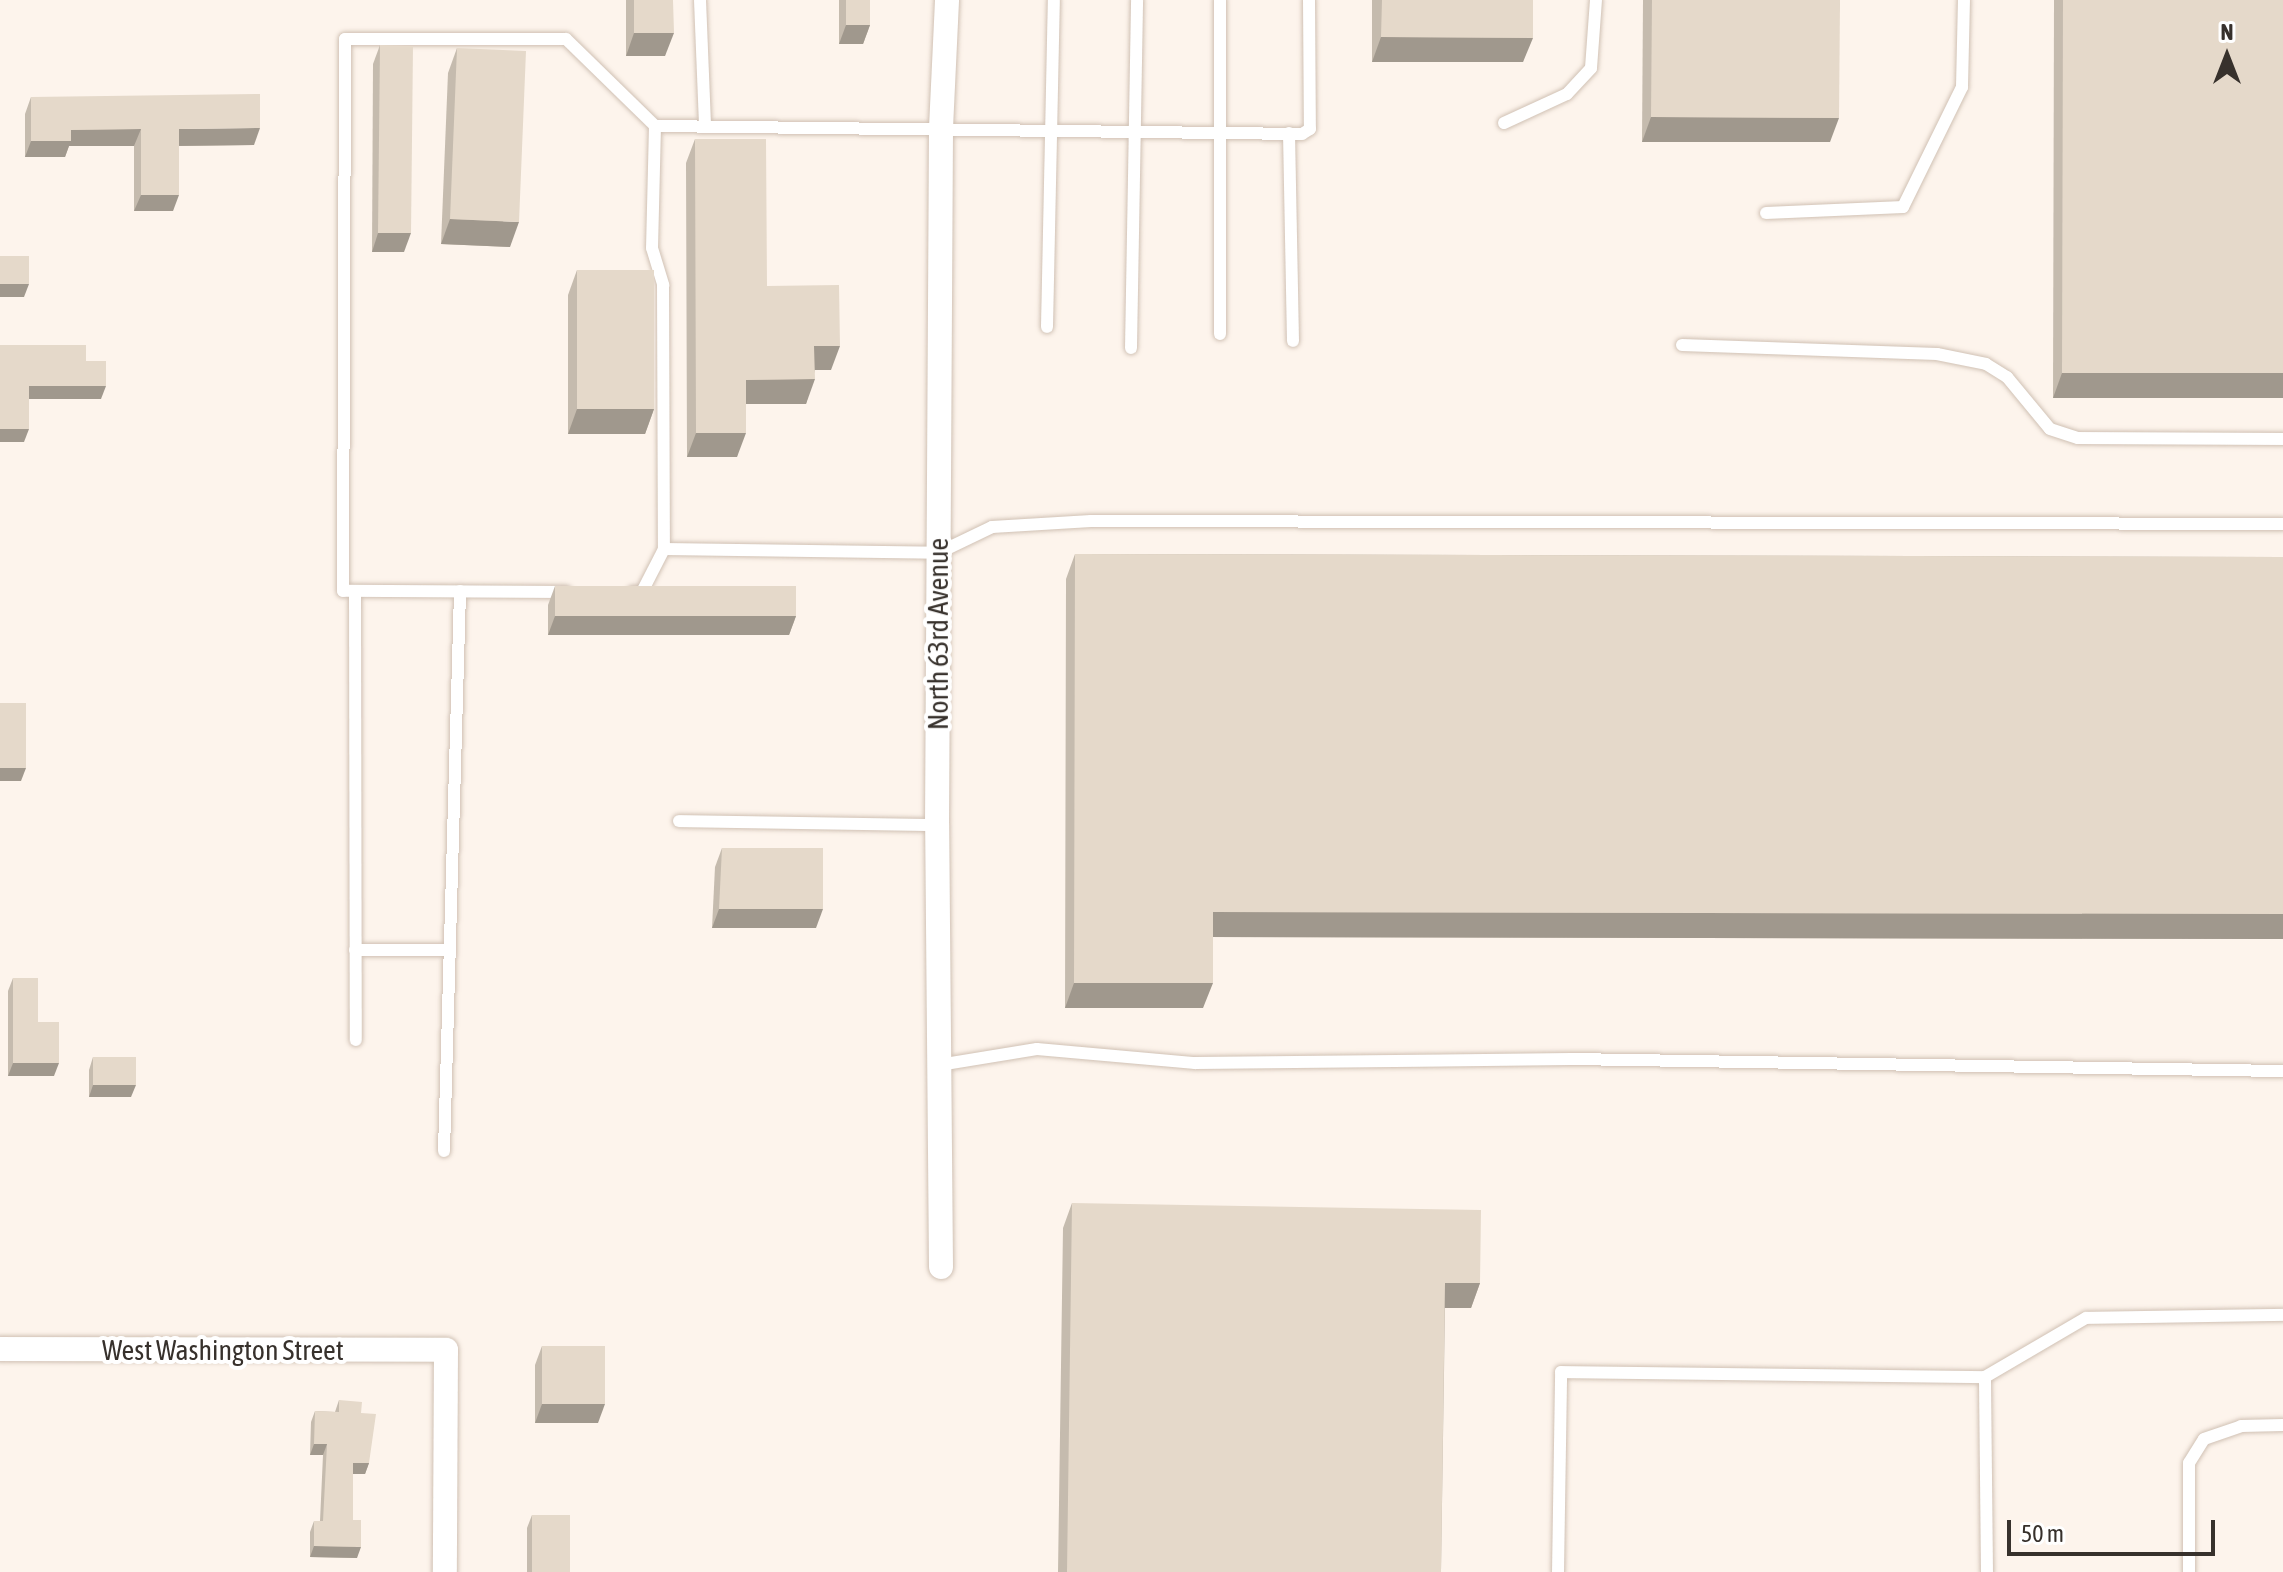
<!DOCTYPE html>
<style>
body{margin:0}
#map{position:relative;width:2283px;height:1572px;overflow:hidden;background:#fdf4ec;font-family:"Asap Condensed",sans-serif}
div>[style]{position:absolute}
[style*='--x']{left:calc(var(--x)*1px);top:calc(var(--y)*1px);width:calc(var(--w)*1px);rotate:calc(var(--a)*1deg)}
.roads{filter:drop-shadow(0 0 2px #d0c1b4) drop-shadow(0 0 2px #d0c1b4)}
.service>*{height:12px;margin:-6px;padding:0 6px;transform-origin:6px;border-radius:6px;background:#fff}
.minor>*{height:24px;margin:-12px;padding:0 12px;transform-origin:12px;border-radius:12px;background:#fff}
.wall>*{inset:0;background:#c5bbae}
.shaded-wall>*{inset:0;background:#a0988d}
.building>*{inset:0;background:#e5d9ca}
span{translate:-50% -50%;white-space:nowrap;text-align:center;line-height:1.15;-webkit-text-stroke:8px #fff;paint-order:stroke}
.street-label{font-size:28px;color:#37312c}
.north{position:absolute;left:2187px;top:16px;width:80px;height:80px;-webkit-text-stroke:6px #fff;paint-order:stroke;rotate:0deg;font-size:22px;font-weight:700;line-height:32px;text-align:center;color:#37312c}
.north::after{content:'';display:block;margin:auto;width:28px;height:36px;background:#37312c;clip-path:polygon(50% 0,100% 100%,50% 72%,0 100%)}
.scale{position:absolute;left:2007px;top:1520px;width:208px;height:36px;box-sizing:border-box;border:4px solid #37312c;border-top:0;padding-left:10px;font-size:24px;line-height:28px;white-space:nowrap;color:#37312c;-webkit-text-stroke:6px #fff;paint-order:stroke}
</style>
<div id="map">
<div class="roads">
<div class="service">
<div style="--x:700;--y:0;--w:126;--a:87.7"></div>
<div style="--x:1220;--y:0;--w:334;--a:90"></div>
<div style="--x:1309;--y:0;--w:129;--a:89.6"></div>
<div style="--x:1310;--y:129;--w:9;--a:148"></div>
<div style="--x:1302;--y:134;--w:647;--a:-179.29"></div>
<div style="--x:655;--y:126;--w:122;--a:91.4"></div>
<div style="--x:652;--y:248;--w:39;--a:73"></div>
<div style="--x:663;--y:285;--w:264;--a:89.8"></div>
<div style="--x:664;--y:549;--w:274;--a:0.8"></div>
<div style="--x:938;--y:553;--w:60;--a:-25.7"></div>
<div style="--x:992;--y:527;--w:99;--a:-3.5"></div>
<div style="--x:1091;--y:521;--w:1192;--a:0.14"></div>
<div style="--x:1504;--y:123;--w:69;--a:-24.7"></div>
<div style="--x:1567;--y:94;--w:35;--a:-47"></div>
<div style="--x:1591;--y:68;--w:68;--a:-85.8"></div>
<div style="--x:1289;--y:133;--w:208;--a:88.9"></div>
<div style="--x:1766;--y:213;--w:137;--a:-2.5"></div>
<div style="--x:1903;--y:207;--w:134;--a:-63.8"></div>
<div style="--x:1962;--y:87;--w:87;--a:-88.7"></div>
<div style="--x:1047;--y:327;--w:327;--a:-88.8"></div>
<div style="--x:1682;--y:345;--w:255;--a:2"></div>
<div style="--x:1937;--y:354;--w:50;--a:11.5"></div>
<div style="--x:1986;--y:364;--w:25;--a:32"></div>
<div style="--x:2007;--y:377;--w:67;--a:50.4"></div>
<div style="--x:2050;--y:429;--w:29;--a:18"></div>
<div style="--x:2078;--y:438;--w:205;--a:0.3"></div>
<div style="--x:1131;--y:348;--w:348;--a:-89"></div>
<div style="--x:355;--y:591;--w:449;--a:89.9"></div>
<div style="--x:566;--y:592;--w:223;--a:-179.7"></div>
<div style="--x:343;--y:591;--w:552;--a:-89.79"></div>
<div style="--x:345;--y:39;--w:221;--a:0"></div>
<div style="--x:566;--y:39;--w:124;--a:44.3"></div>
<div style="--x:633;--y:592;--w:9;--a:0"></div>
<div style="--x:642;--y:592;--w:48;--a:-62.9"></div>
<div style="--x:679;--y:821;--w:258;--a:0.9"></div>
<div style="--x:355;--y:950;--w:95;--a:0"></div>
<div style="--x:939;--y:1065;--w:99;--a:-9.3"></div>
<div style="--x:1037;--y:1049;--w:159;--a:5.1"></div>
<div style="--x:1195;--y:1063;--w:376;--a:-0.6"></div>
<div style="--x:1571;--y:1059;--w:712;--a:0.97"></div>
<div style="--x:444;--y:1151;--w:560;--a:-88.36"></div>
<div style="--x:1558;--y:1572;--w:200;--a:-89.1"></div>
<div style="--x:1561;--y:1372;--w:424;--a:0.7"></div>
<div style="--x:1987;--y:1572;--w:195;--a:-90.6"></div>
<div style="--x:1985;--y:1377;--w:117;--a:-30.3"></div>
<div style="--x:2086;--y:1318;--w:197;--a:-0.9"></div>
<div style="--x:2189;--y:1572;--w:109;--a:-90"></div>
<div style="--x:2189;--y:1463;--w:28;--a:-58"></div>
<div style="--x:2204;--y:1439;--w:39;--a:-19"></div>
<div style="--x:2241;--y:1426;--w:42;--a:-1.4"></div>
</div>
<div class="minor">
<div style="--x:941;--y:1267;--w:442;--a:-90.5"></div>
<div style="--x:937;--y:825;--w:697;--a:-89.67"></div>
<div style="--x:941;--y:128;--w:128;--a:-87.3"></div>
<div style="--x:0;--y:1349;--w:446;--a:0.1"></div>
<div style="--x:446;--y:1350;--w:222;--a:90.3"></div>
</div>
</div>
<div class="wall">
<div style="clip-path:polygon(626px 0,673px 0,665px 56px,626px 56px)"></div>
<div style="clip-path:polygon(839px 0,870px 0,870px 25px,863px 44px,839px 44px)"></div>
<div style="clip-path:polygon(1372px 0,1533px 0,1523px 62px,1372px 62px)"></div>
<div style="clip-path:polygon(1643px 0,1840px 0,1830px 142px,1642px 142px)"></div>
<div style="clip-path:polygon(2054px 0,2283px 0,2283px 398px,2053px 398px)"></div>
<div style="clip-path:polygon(380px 45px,404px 252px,372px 252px,373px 64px)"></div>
<div style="clip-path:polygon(457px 48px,510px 247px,441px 244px,448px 73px)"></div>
<div style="clip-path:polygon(31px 97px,254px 145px,179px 146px,173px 211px,134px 211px,134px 146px,69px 146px,65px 157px,25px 157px,25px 114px)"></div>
<div style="clip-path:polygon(695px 139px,767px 286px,831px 370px,815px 370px,806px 404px,746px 404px,737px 457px,687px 457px,686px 163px)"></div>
<div style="clip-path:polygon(577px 270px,654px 409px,645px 434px,568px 434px,568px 295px)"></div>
<div style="clip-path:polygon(1075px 554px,2283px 557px,2283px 939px,1213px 937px,1203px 1008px,1065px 1008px,1066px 579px)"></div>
<div style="clip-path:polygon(555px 586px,796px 616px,789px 635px,548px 635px,548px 605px)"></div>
<div style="clip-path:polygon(722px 848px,816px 928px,712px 928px,715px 867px)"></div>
<div style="clip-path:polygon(13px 978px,38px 1022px,54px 1076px,8px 1076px,8px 991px)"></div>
<div style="clip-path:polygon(93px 1057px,131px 1097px,89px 1097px,89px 1070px)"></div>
<div style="clip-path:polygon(1072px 1203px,1480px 1283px,1471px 1308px,1445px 1308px,1441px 1572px,1058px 1572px,1063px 1228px)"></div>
<div style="clip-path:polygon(542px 1346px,598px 1423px,535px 1423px,535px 1365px)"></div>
<div style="clip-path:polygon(339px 1400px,361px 1413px,369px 1463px,365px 1474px,353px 1474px,353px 1520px,357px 1558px,310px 1557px,310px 1532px,314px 1521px,320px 1521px,323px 1455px,310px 1455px,311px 1422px,315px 1411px,335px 1412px)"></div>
<div style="clip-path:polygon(532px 1515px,570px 1572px,527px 1572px,527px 1528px)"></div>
</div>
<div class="shaded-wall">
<div style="clip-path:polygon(846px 25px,870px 25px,863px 44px,839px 44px)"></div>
<div style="clip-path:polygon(634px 33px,674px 33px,665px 56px,626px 56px)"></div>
<div style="clip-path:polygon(1381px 37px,1533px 38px,1523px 62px,1372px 62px)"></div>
<div style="clip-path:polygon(1651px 117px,1839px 118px,1830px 142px,1642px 142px)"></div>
<div style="clip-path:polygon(260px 128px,254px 145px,173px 146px,179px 129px)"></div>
<div style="clip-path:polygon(141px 129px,134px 146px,69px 146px,65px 157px,25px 157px,31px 141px,71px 130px)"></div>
<div style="clip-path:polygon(141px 195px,179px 195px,173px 211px,134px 211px)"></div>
<div style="clip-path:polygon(450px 219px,519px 222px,510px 247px,441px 244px)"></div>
<div style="clip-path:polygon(378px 233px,411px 233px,404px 252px,372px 252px)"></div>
<div style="clip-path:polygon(0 284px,29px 284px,24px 297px,0 297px)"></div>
<div style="clip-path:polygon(814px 346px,840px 346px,831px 370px,806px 370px)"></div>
<div style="clip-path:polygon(2062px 373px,2283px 373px,2283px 398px,2053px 398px)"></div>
<div style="clip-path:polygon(815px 379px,806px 404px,737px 404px,746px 380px)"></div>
<div style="clip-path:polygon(29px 386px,106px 386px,101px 399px,24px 399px)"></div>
<div style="clip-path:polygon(577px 409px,654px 409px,645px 434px,568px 434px)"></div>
<div style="clip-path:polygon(0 429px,29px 429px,24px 442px,0 442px)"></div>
<div style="clip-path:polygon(696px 433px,746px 433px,737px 457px,687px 457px)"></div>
<div style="clip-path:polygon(555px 616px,796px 616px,789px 635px,548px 635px)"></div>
<div style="clip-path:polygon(0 768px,26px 768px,21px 781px,0 781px)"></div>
<div style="clip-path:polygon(719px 909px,823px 909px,816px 928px,712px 928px)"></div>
<div style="clip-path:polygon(1213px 912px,2283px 914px,2283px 939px,1203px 937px)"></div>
<div style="clip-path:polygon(1074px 983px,1213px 983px,1203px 1008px,1065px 1008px)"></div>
<div style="clip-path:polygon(13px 1063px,59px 1063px,54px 1076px,8px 1076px)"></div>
<div style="clip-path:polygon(93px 1085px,136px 1085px,131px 1097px,89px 1097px)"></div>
<div style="clip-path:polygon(1445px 1283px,1480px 1283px,1471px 1308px,1436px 1308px)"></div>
<div style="clip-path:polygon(542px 1404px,605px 1404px,598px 1423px,535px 1423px)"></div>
<div style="clip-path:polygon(314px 1444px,327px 1444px,323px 1455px,310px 1455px)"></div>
<div style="clip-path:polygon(353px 1463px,369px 1463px,365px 1474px,349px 1474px)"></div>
<div style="clip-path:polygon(314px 1546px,361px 1547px,357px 1558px,310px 1557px)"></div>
</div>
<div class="building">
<div style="clip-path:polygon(634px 0,673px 0,674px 33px,634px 33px)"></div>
<div style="clip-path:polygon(846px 0,870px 0,870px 25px,846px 25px)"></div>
<div style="clip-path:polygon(1382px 0,1533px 0,1533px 38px,1381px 37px)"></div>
<div style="clip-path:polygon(1652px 0,1840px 0,1839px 118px,1651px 117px)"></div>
<div style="clip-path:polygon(2063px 0,2283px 0,2283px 373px,2062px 373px)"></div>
<div style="clip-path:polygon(380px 45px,413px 46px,411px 233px,378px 233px)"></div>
<div style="clip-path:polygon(457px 48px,526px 51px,519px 222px,450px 219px)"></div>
<div style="clip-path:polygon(260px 94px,260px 128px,179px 129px,179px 195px,141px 195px,141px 129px,71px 130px,71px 141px,31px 141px,31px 97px)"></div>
<div style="clip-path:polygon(695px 139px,766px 139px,767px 286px,839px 285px,840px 346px,814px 346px,815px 379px,746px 380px,746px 433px,696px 433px)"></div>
<div style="clip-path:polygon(0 256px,29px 256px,29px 284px,0 284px)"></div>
<div style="clip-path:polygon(577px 270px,654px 270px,654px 409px,577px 409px)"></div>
<div style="clip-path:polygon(0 345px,86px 345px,86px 361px,106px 361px,106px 386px,29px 386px,29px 429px,0 429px)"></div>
<div style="clip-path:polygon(1075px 554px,2283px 557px,2283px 914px,1213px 912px,1213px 983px,1074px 983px)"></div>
<div style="clip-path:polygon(555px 586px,796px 586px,796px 616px,555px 616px)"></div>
<div style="clip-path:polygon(0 703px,26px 703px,26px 768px,0 768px)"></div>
<div style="clip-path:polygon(722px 848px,823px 848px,823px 909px,719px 909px)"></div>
<div style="clip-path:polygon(13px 978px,38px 978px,38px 1022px,59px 1022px,59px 1063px,13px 1063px)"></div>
<div style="clip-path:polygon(93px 1057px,136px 1057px,136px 1085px,93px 1085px)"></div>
<div style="clip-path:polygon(1072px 1203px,1481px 1210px,1480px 1283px,1445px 1283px,1441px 1572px,1067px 1572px)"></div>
<div style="clip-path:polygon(542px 1346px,605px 1346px,605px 1404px,542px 1404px)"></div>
<div style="clip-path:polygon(339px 1400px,362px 1402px,361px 1413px,376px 1414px,369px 1463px,353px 1463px,353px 1520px,361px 1520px,361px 1547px,314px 1546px,314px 1521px,323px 1521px,327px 1444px,314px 1444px,315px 1411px,339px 1412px)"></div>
<div style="clip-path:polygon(532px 1515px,570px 1515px,570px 1572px,532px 1572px)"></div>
</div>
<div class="street-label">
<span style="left:938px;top:634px;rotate:-90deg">North 63rd Avenue</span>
<span style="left:223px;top:1350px">West Washington Street</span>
</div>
<div class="north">N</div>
<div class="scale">50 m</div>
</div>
